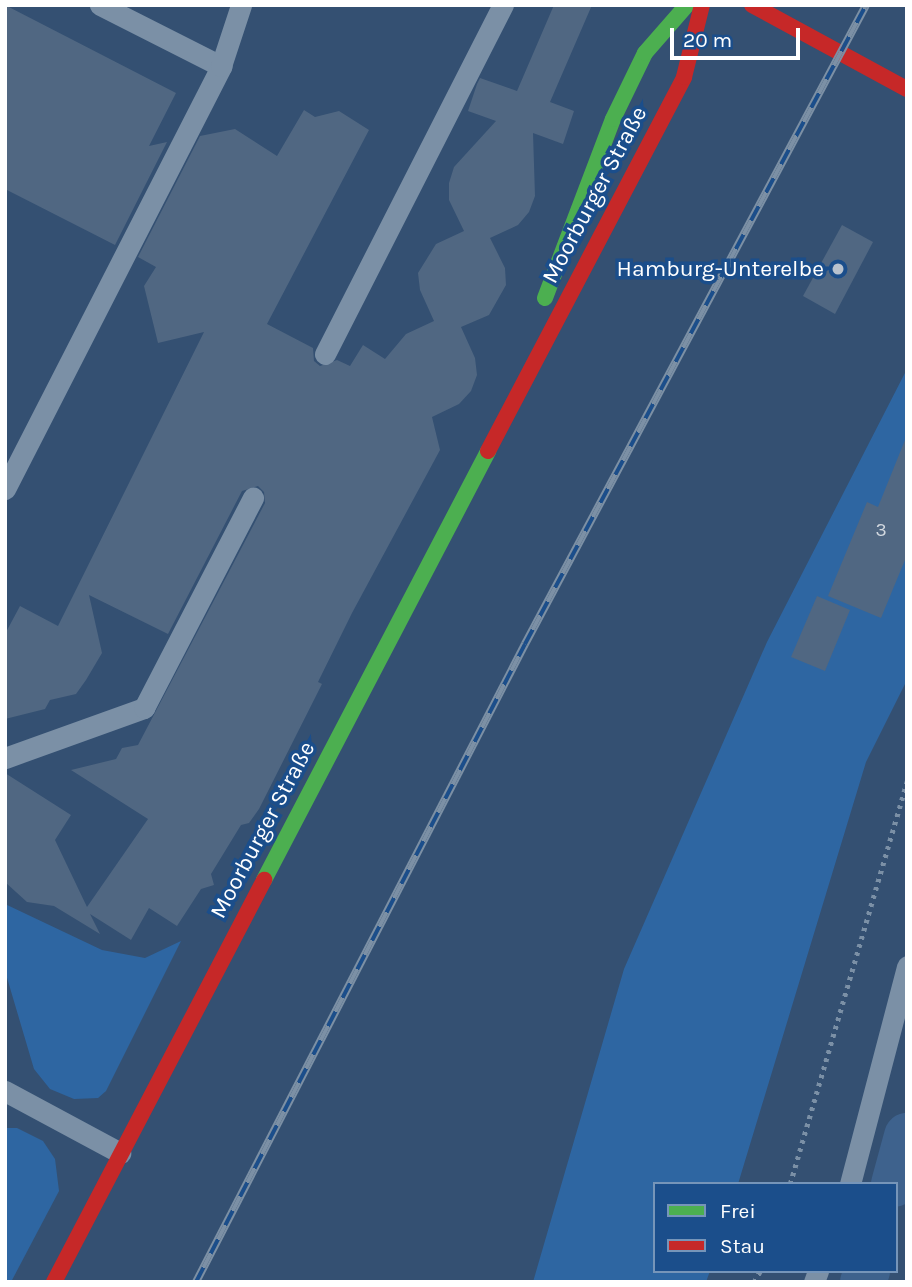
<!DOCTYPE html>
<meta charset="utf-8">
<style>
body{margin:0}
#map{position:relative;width:912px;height:1287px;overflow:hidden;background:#345072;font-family:Karla,sans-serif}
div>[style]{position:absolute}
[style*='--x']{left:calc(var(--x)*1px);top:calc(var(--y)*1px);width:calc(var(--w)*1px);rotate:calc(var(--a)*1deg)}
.green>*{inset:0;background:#2e66a2}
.canal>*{height:46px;margin:-23px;padding:0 23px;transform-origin:23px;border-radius:23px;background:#3e628d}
.building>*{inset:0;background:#506782}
.path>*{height:4.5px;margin-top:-2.25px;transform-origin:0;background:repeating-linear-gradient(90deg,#7b90a6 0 3.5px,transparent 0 8.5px)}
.lane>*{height:21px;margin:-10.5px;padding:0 10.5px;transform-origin:10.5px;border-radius:10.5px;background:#7b90a6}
.fast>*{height:16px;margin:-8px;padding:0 8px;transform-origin:8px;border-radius:8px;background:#4caf50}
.jam>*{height:16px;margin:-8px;padding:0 8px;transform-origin:8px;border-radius:8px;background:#c62828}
.rail>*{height:8px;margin-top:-4px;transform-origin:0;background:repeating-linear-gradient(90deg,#1b4e8b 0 16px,#7c90a5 0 32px);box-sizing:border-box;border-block:2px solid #7c90a5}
.dots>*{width:19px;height:19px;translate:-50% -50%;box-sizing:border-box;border:4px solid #1b4e8b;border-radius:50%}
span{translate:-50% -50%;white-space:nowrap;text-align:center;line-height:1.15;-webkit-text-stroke:7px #1b4e8b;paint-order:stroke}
.number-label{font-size:19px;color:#d3d9e0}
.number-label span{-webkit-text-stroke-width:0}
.street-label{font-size:23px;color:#fff}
.poi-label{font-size:23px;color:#fff}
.right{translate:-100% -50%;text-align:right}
.frame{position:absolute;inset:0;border:7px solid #fff;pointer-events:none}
.legend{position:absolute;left:653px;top:1182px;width:245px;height:91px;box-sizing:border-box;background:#1b4e8b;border:2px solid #7695b9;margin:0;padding:9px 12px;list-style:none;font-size:21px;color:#fff}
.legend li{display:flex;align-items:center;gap:14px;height:35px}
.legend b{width:35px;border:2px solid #7695b9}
.scale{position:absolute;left:670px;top:28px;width:130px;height:32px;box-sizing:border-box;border:4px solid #fff;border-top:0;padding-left:9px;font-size:21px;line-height:24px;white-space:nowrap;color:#fff;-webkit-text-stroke:5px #1b4e8b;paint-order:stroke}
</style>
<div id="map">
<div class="green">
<div style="clip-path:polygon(907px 369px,907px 680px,866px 762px,738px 1184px,655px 1184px,655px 1271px,710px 1271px,706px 1282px,533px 1282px,624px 969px,767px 642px)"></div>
<div style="clip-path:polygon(5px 904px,102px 950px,145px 958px,181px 941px,106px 1091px,98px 1098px,74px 1099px,50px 1089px,34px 1069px,5px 971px)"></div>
<div style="clip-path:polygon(5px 1128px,17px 1128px,43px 1141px,55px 1159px,59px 1191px,11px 1282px,5px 1282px)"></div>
</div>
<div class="canal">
<div style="--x:894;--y:1184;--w:50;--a:-74.8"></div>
<div style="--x:863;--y:1282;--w:12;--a:-70"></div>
</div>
<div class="building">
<div style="clip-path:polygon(5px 5px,176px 93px,149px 146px,167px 142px,115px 245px,5px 189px)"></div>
<div style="clip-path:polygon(554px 5px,592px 5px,550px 102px,574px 111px,563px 144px,533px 133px,535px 196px,529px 212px,518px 225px,490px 238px,505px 268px,506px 285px,489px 315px,461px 327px,475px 358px,477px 375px,471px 391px,459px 404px,432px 417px,440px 450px,352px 613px,318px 682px,322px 684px,259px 809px,249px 823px,241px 825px,211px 874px,214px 885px,201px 889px,177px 926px,149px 908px,131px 940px,90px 914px,100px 934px,54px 906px,27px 902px,5px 882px,5px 773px,71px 815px,55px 840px,87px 907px,148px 819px,71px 770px,116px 759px,122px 748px,138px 745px,265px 503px,264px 492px,258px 486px,242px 491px,168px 634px,89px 595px,102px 653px,86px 680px,76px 694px,50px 700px,45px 709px,5px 719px,5px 634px,20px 606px,58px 626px,204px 332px,158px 343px,144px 286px,156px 267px,138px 257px,200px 136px,235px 129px,277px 156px,304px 110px,315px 117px,339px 111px,369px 130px,267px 324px,313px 348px,314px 361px,320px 366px,337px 360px,350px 366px,363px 345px,385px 359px,406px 334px,434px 321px,420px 290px,418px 273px,436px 244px,464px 231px,449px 200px,449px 183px,454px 167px,496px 121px,468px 111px,477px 84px,480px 78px,517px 91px)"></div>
<div style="clip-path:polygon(842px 225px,873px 242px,835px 314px,803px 296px)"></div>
<div style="clip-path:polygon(905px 440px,907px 555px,881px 618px,828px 596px,867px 502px,878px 507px)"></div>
<div style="clip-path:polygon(817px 596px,850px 610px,825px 671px,791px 657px)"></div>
</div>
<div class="path">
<div style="--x:790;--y:1184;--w:421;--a:-73.8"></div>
<div style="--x:754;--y:1282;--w:13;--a:-61"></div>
</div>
<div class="lane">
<div style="--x:100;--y:5;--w:136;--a:26.8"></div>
<div style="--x:325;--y:354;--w:392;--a:-63"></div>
<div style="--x:5;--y:489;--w:475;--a:-62.9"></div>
<div style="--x:221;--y:66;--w:64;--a:-71.8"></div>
<div style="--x:5;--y:758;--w:148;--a:-19.8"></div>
<div style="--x:144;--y:708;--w:237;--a:-62.6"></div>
<div style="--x:5;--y:1091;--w:131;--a:28.3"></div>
<div style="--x:850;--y:1184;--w:225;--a:-75.3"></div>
<div style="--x:814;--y:1282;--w:12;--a:-70"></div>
</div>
<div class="fast">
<div style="--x:545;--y:298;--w:191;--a:-69.2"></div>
<div style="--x:613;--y:119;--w:73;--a:-64.1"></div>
<div style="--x:645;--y:53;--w:64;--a:-48.8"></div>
<div style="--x:264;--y:880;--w:484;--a:-62.4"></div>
</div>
<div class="jam">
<div style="--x:752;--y:5;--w:176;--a:28.5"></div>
<div style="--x:488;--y:451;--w:422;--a:-62.3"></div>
<div style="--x:684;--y:77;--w:74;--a:-76"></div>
<div style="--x:54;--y:1282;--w:454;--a:-62.4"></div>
</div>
<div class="rail">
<div style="--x:196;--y:1282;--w:718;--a:-62.72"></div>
<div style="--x:525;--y:644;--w:724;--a:-61.91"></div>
</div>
<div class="dots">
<div style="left:838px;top:269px;background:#b8c2ce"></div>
</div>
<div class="number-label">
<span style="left:881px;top:531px">3</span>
</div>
<div class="street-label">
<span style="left:595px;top:195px;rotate:-62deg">Moorburger Straße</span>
<span style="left:263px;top:830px;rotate:-62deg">Moorburger Straße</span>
</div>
<div class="poi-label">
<span class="right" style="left:824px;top:269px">Hamburg-Unterelbe</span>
</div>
<div class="frame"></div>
<ul class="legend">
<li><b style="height:9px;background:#4caf50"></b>Frei</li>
<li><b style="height:9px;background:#c62828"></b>Stau</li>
</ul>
<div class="scale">20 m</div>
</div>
